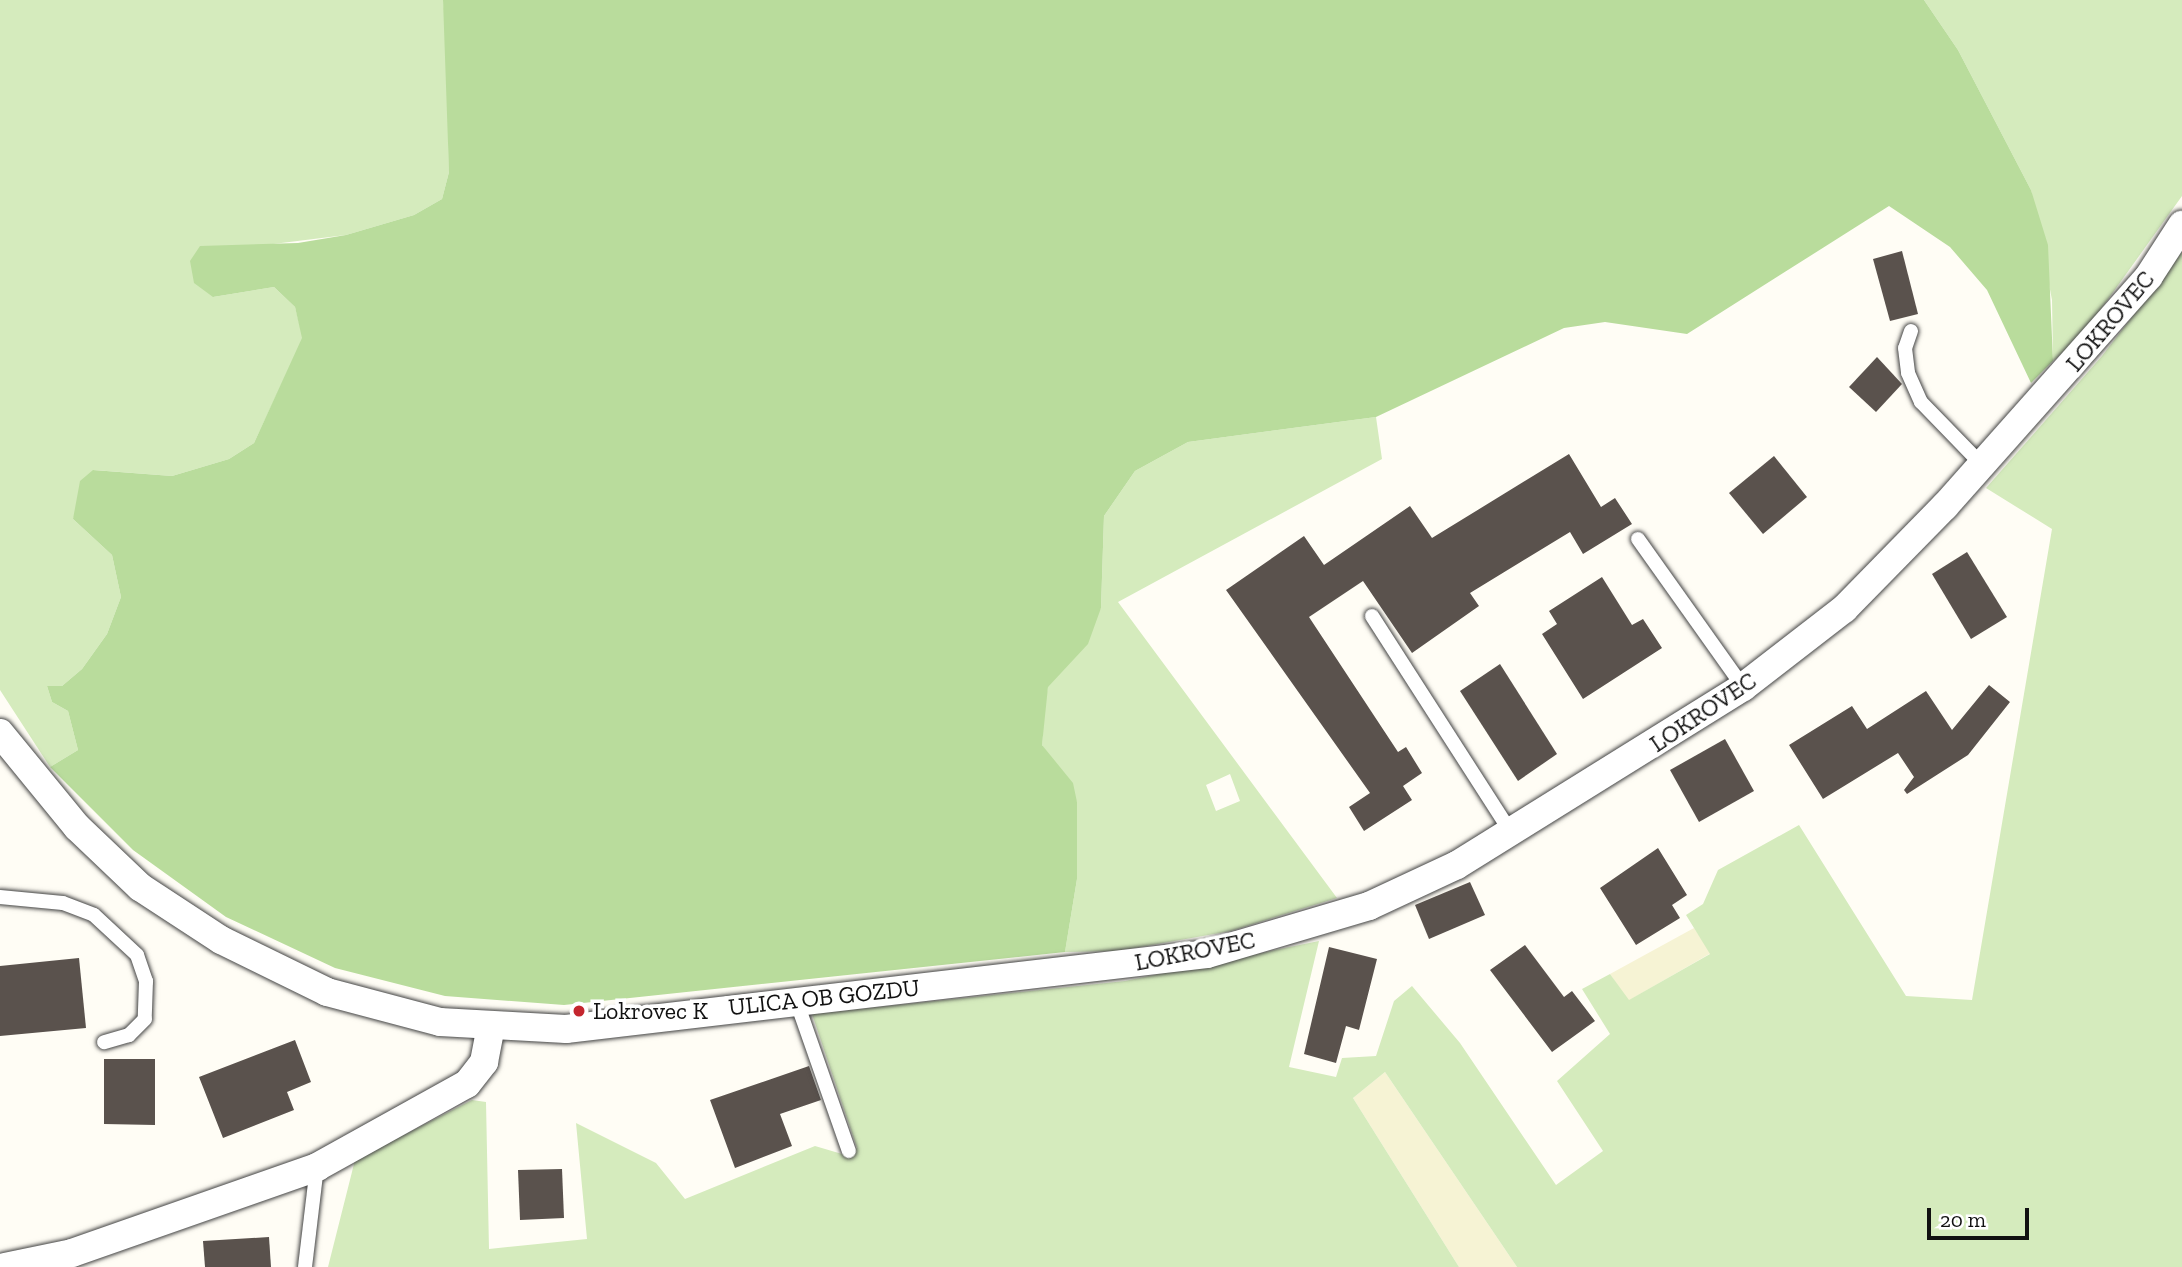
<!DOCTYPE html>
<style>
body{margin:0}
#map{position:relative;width:2182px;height:1267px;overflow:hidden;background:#fffdf5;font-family:"Zilla Slab",serif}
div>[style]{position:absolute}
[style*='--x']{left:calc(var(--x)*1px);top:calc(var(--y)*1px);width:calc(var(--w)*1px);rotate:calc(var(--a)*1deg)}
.farmland>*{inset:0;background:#f6f3d4}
.green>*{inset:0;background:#d5ebbd}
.forest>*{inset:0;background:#b9dc9c}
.building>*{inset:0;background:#5a524d}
.roads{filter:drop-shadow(0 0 2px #444) drop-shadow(0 0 2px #444)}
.lane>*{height:14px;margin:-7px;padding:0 7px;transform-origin:7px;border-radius:7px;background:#fff}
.street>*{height:28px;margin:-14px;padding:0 14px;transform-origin:14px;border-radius:14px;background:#fff}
.dots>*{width:19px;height:19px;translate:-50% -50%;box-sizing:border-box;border:4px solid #fff;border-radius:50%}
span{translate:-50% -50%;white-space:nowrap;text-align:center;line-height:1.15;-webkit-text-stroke:7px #fff;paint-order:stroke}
.street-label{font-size:24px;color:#111}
.poi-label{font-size:24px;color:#111}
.left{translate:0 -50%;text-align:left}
.scale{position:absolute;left:1927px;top:1208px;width:102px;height:32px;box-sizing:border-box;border:4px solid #111;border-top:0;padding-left:9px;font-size:21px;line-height:24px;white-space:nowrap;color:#111;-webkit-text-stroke:5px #fff;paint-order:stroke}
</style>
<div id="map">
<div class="farmland">
<div style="clip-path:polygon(1694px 928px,1711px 953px,1628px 1001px,1610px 974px)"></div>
<div style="clip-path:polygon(1385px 1072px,1517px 1267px,1459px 1267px,1353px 1098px)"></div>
</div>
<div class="green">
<div style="clip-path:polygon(0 0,443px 0,447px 35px,449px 172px,442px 199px,414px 215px,346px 235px,265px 245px,213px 297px,274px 287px,295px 307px,303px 338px,254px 443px,229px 459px,172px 476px,94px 470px,73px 519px,112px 555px,121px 597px,107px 634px,82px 669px,62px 686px,47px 686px,52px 702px,68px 711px,78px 750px,50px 767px,0 690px)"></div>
<div style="clip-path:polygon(1924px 0,2182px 0,2182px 196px,2081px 337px,2053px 361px,2052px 300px,2031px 190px,1958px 50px)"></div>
<div style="clip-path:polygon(2182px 252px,2182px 1267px,1517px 1267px,1385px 1072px,1353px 1098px,1459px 1267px,328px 1267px,355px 1160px,472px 1100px,486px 1102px,489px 1249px,587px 1239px,576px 1123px,656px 1163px,685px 1199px,815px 1146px,842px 1154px,857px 1148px,812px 1014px,1125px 981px,1319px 941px,1289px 1067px,1336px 1077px,1342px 1058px,1376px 1056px,1394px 1001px,1412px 986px,1460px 1043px,1556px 1185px,1603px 1151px,1557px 1081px,1610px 1034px,1582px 989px,1610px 974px,1629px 1000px,1710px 954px,1686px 915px,1703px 904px,1718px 870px,1799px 825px,1906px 996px,1972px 1000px,2052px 529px,1986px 488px,2102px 356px)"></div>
<div style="clip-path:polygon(evenodd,1376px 417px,1382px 459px,1118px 602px,1337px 898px,1231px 931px,1118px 951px,1065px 952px,1077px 879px,1077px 802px,1042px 745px,1044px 710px,1048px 686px,1101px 608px,1104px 516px,1135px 471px,1188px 442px,1376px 417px,1230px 774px,1240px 801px,1216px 811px,1206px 785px,1230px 774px)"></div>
</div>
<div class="forest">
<div style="clip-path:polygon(443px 0,1924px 0,1958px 50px,2031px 190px,2048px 245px,2053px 361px,2031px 383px,1987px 290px,1950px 247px,1889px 206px,1687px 334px,1605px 322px,1564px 328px,1376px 417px,1188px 442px,1135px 471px,1104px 516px,1101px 608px,1088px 644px,1048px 687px,1042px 745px,1073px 783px,1077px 802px,1077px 879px,1065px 952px,564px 1005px,445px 996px,335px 968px,226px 917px,133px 850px,50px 767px,78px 750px,68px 711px,52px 702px,47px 686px,62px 686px,82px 669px,107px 634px,121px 597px,112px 555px,73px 519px,80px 481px,93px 470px,172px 476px,229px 459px,254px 443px,302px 338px,295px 307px,274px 287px,213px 297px,194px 283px,190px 261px,200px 246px,298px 243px,346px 235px,414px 215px,442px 199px,449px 172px)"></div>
</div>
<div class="building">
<div style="clip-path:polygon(1902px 251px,1918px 314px,1890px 321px,1873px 259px)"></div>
<div style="clip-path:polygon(1877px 357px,1902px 384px,1876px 412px,1849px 387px)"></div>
<div style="clip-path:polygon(1569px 454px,1601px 507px,1615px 498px,1632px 524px,1583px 554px,1570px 532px,1470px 593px,1479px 606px,1412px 653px,1363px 581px,1309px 617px,1398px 752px,1406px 747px,1422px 773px,1403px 786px,1412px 800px,1364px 831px,1349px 807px,1370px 793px,1226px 590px,1304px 536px,1324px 565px,1410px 506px,1432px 538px)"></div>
<div style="clip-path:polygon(1774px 456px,1807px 497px,1763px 534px,1729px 493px)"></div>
<div style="clip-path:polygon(1967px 552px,2007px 617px,1971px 639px,1932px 574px)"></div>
<div style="clip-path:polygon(1602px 577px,1632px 625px,1643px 619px,1662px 648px,1583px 699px,1542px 634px,1557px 624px,1549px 611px)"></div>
<div style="clip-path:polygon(1500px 664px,1557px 754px,1518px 781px,1460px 691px)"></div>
<div style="clip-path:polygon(1989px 685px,2010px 702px,1968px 755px,1907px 794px,1904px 790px,1914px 777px,1898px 753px,1823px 799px,1789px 745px,1852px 706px,1867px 729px,1926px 691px,1952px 730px)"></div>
<div style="clip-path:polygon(1725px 739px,1754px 791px,1699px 822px,1670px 770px)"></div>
<div style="clip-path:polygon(1658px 848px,1687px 895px,1672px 905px,1680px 918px,1636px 945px,1600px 888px)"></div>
<div style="clip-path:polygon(1470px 882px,1485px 915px,1429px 939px,1415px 905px)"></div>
<div style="clip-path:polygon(1525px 945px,1564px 997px,1572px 991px,1595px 1021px,1552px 1052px,1490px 970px)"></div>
<div style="clip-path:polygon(1329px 947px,1377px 959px,1359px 1030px,1346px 1026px,1336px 1063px,1304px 1054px)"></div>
<div style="clip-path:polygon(79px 958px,86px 1028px,0 1036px,0 966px)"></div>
<div style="clip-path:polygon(295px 1040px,311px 1082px,287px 1092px,294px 1110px,223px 1138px,199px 1077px)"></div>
<div style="clip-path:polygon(104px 1059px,155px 1059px,155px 1125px,104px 1124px)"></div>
<div style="clip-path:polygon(809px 1066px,821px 1100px,780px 1114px,792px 1146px,735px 1168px,710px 1100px)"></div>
<div style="clip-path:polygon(562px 1169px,564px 1218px,520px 1220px,518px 1170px)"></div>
<div style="clip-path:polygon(269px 1237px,271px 1267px,205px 1267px,203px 1241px)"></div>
</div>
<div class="roads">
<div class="lane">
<div style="--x:1911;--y:331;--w:18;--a:109"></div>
<div style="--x:1905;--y:348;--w:25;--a:83"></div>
<div style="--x:1908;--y:373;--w:32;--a:66"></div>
<div style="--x:1921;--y:402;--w:88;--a:45.9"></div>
<div style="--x:1638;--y:539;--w:181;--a:54.6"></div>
<div style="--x:1372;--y:616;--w:259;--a:57.3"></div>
<div style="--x:0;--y:897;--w:63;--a:5.4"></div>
<div style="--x:63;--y:903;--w:33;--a:21"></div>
<div style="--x:94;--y:915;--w:59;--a:42.9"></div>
<div style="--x:137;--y:955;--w:28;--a:71"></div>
<div style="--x:146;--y:981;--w:38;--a:92"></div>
<div style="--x:145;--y:1019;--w:23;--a:135"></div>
<div style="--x:129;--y:1035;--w:26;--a:164"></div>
<div style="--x:796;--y:1000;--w:160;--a:70.7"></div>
<div style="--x:305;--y:1267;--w:101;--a:-83.2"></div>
</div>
<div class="street">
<div style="--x:0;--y:733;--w:122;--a:50.7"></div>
<div style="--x:77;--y:827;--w:87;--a:43.6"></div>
<div style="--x:140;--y:887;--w:97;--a:33.2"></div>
<div style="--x:221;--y:940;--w:118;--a:26.1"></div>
<div style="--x:327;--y:992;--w:117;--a:14.9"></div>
<div style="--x:440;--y:1022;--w:126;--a:3.2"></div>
<div style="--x:566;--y:1029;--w:645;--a:-6.67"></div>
<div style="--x:1207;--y:954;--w:169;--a:-16.5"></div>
<div style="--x:1369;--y:906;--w:97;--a:-25"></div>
<div style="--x:1457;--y:865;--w:337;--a:-31.9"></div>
<div style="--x:1743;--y:687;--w:128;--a:-37.7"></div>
<div style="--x:1844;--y:609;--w:144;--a:-45.6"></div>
<div style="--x:1945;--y:506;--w:307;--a:-48.4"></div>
<div style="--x:2149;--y:276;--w:61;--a:-57.1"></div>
<div style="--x:5;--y:1267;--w:68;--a:-11.8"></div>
<div style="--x:72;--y:1253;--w:260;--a:-19.3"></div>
<div style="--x:317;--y:1167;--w:171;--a:-29"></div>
<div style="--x:467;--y:1084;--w:28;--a:-52"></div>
<div style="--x:484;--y:1062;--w:37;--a:-79"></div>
</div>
</div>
<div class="dots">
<div style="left:579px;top:1011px;background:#c4262e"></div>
</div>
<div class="street-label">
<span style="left:2110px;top:321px;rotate:-50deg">LOKROVEC</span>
<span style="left:1703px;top:712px;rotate:-34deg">LOKROVEC</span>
<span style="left:1195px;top:951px;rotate:-11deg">LOKROVEC</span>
<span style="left:824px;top:997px;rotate:-6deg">ULICA OB GOZDU</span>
</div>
<div class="poi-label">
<span class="left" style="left:593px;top:1011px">Lokrovec K</span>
</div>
<div class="scale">20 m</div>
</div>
